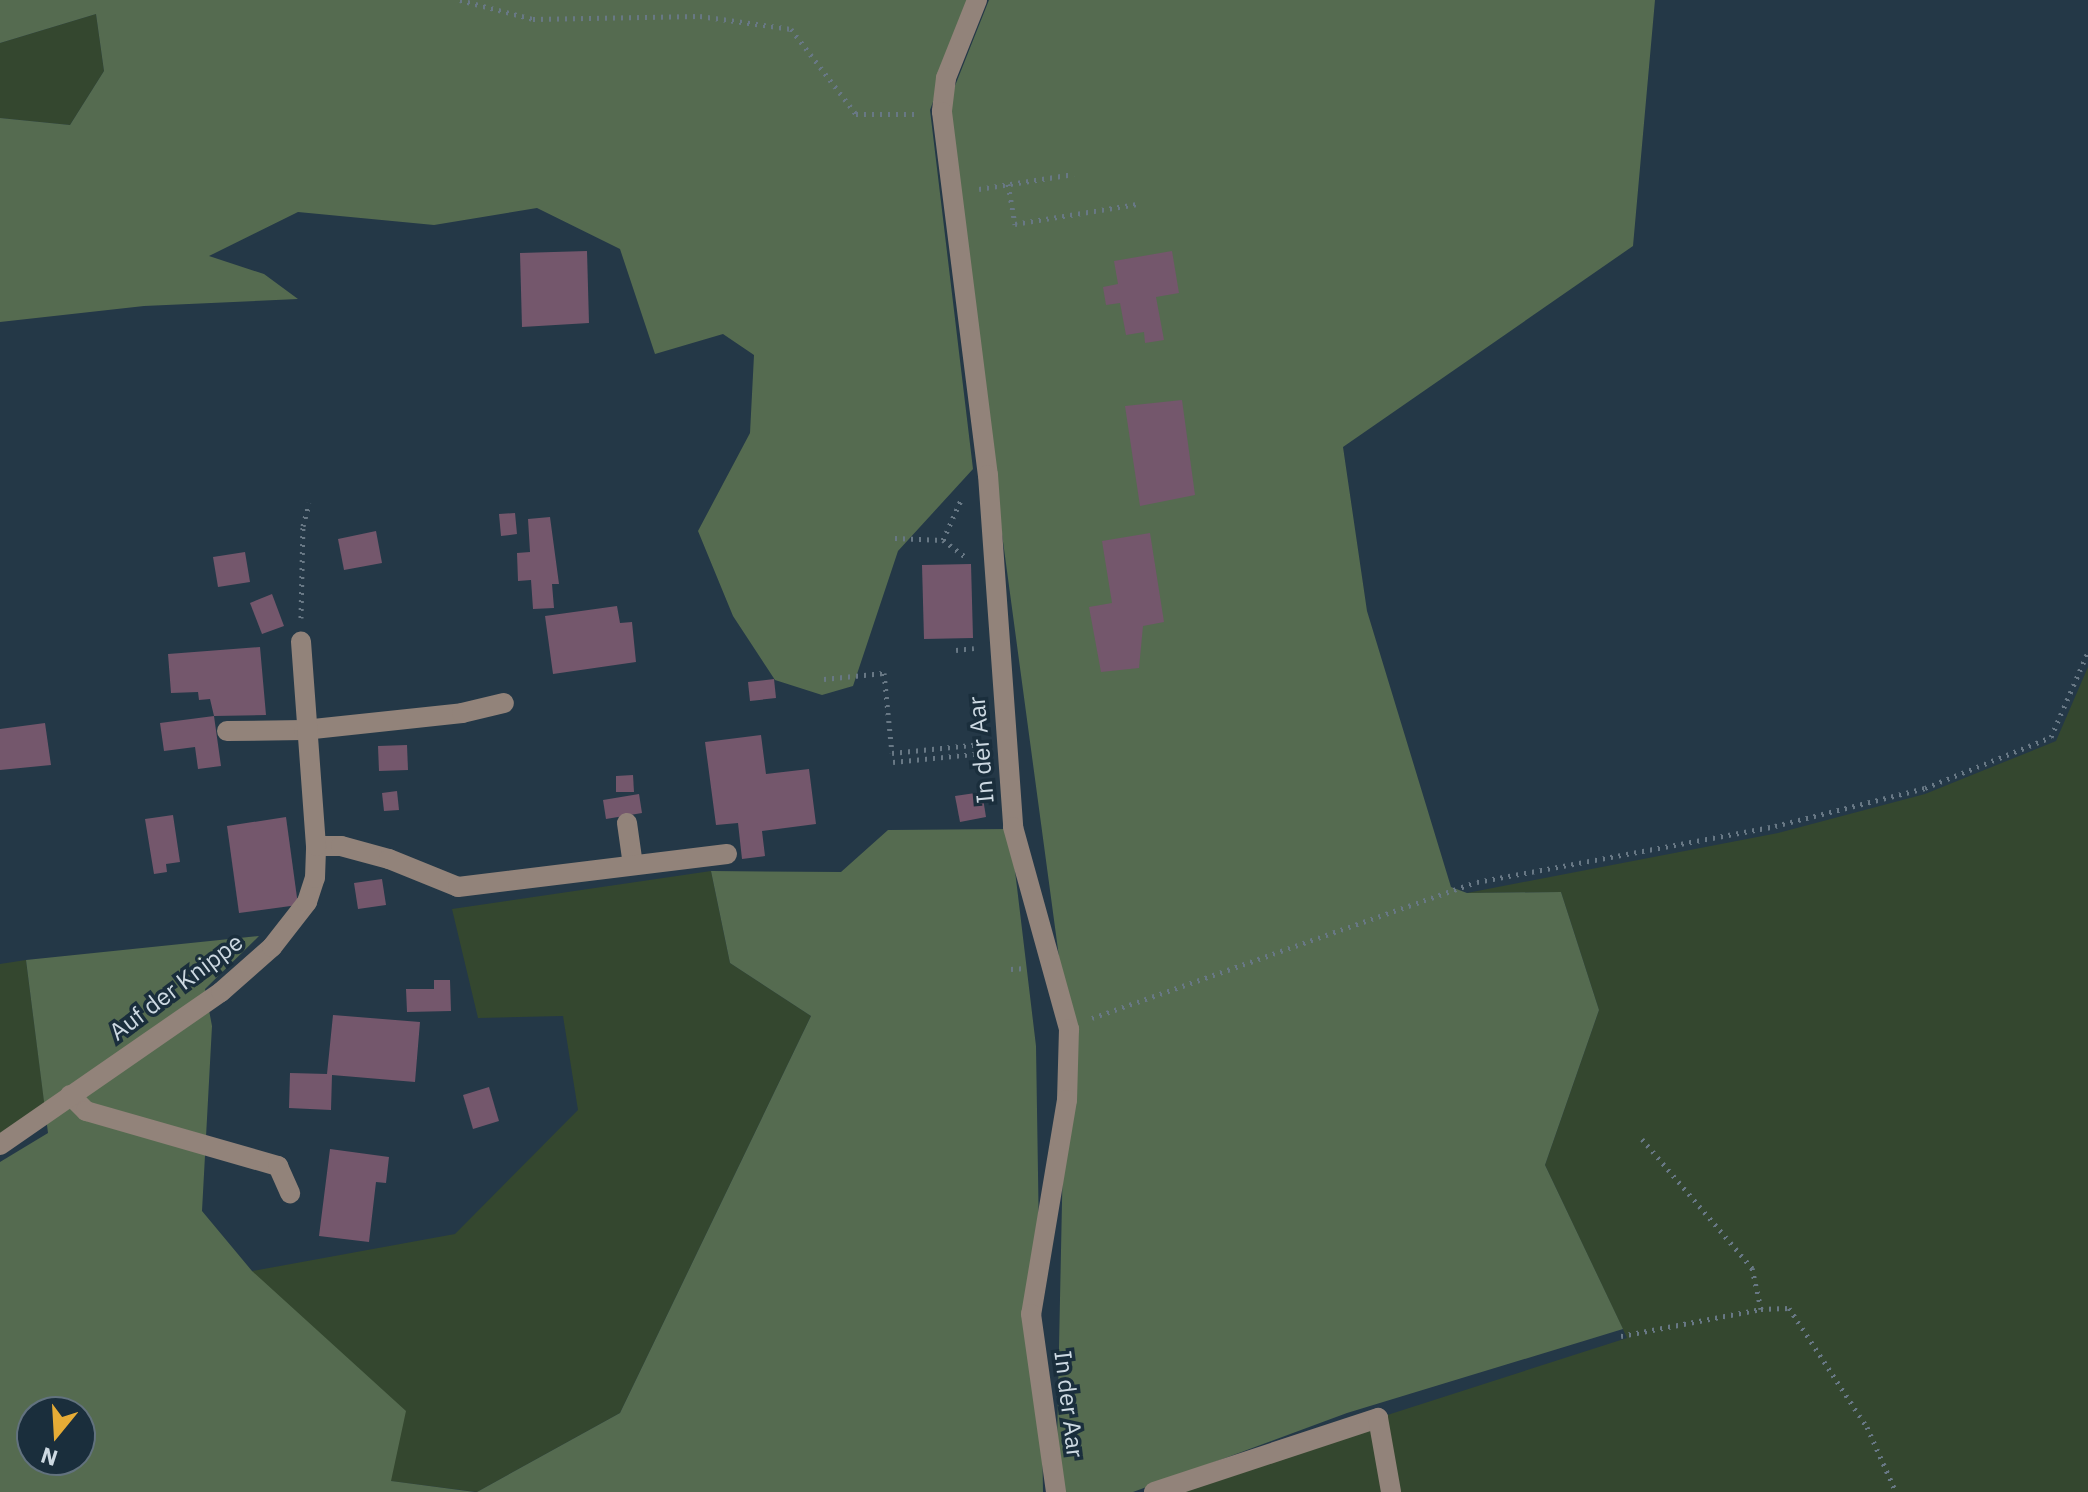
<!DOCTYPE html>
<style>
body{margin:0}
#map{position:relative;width:2088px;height:1492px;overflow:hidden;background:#243847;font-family:"IBM Plex Sans",sans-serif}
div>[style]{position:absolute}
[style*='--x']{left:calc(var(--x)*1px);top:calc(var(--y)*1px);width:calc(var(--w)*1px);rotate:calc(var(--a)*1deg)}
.green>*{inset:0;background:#34472f}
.forest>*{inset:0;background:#556b50}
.building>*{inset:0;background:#74576c}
.path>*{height:5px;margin-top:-2.5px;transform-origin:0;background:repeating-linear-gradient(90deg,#687885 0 2px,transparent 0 8px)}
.minor>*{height:20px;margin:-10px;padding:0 10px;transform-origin:10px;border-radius:10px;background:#92837a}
span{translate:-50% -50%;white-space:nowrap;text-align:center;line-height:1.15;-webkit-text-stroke:7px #1a2e3c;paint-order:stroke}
.street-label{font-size:24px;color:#cdd9e2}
.north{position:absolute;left:16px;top:1396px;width:80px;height:80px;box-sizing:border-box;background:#1a2e3c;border:2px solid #62727e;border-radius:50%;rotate:198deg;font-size:22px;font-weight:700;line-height:32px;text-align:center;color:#cdd9e2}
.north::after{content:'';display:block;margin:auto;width:28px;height:36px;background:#e6ac36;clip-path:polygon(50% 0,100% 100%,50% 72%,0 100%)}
</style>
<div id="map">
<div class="green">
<div style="clip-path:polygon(96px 14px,104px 71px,70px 125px,0 118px,0 43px)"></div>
<div style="clip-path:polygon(2088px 667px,2088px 1492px,1178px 1492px,1378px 1418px,1627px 1338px,1545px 1165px,1599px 1010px,1561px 892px,1467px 893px,1778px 833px,1925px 794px,2056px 741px)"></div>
<div style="clip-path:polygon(711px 871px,730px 963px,811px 1016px,620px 1413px,477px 1492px,390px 1481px,252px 1271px,455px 1234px,578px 1110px,563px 1016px,478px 1018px,452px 909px)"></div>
<div style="clip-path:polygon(26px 960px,45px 1107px,0 1138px,0 964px)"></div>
</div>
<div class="forest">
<div style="clip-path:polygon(0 0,970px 0,930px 110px,973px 469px,898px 551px,853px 686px,822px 695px,775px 680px,733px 616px,698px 531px,750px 433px,754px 355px,723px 334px,655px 354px,620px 249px,537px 208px,434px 225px,298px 212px,209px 256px,264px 274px,298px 299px,144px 306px,0 322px,0 118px,70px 125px,104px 71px,96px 14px,0 43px)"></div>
<div style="clip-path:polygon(989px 0,1655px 0,1633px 246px,1343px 447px,1367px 611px,1451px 887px,1467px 893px,1561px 892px,1599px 1010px,1545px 1165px,1623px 1329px,1347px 1413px,1133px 1492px,1056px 1492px,1066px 1009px,945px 111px)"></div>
<div style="clip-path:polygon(1010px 829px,1036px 1046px,1043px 1492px,477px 1492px,620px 1413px,811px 1016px,730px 963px,711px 871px,841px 872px,888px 830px)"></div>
<div style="clip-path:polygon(evenodd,259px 936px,205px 989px,212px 1026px,202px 1211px,252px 1271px,406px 1411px,391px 1481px,475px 1492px,0 1492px,0 1162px,48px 1133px,26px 960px,259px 936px,32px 1412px,80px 1412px,80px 1460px,32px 1460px,32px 1412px)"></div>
</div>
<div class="building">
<div style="clip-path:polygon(587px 251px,589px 323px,522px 327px,520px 253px)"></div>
<div style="clip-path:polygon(1172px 251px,1179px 293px,1156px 297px,1164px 340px,1145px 343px,1144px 332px,1126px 335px,1120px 303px,1106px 305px,1103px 287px,1118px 284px,1114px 261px)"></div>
<div style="clip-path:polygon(1182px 400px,1195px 495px,1140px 506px,1125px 406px)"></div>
<div style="clip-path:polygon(515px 513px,517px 534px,501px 536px,499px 514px)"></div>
<div style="clip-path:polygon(550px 517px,559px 584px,552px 584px,554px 608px,533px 609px,531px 580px,518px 581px,517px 553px,530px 552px,528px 519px)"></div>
<div style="clip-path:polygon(376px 531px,382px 563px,344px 570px,338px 539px)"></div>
<div style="clip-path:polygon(1150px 533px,1164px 622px,1143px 626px,1139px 668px,1101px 672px,1089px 607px,1112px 603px,1102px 541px)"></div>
<div style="clip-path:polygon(245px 552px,250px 582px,218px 587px,213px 557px)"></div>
<div style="clip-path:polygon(971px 564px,973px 638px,924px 639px,922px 565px)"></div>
<div style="clip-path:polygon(272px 594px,284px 626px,262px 634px,250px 603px)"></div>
<div style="clip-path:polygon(617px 606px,620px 623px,632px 622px,636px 662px,553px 674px,545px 616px)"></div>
<div style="clip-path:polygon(260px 647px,266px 715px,214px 716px,210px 699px,199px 700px,198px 692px,171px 693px,168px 654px)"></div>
<div style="clip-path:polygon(774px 679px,776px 698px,750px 701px,748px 682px)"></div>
<div style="clip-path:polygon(214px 716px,221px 766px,198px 769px,195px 747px,164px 751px,160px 723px)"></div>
<div style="clip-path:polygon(45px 723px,51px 765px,0 770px,0 729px)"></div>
<div style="clip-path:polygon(761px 735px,766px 774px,809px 769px,816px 824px,762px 831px,765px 856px,742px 859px,738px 823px,716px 825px,705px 742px)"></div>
<div style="clip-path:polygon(407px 745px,408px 770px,379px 771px,378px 746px)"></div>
<div style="clip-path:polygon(633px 775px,634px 792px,616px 792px,616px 776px)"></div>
<div style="clip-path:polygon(397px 791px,399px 810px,384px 811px,382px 793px)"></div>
<div style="clip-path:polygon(982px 792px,986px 817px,960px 822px,955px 796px)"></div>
<div style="clip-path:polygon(639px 794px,642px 813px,606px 819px,603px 800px)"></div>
<div style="clip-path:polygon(173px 815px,180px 862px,166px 864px,167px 872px,154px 874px,145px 819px)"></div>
<div style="clip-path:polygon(286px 817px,298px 905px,239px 913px,227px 826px)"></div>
<div style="clip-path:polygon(382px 879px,386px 905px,358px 909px,354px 883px)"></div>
<div style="clip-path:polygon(434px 980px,450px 980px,451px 1011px,407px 1012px,406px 989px,434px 989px)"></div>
<div style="clip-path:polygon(333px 1015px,420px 1022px,415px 1082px,332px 1075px,331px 1110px,289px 1108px,290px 1073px,327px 1074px)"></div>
<div style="clip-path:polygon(489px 1087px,499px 1121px,473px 1129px,463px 1095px)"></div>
<div style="clip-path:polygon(330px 1149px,389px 1157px,386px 1183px,376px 1182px,369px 1242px,319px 1236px)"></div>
</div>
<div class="path">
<div style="--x:460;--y:0;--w:75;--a:14.6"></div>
<div style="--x:533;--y:19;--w:167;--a:-1"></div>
<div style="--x:700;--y:16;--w:92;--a:8.1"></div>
<div style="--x:791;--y:29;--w:107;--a:52.6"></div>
<div style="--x:856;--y:114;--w:62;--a:0"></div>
<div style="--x:1008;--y:184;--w:41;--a:80.1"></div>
<div style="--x:1015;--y:224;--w:124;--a:-9.3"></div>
<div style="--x:979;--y:189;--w:96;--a:-9"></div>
<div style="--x:895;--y:538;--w:48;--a:2.4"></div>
<div style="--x:943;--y:540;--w:44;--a:-65.8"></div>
<div style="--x:943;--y:540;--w:30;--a:37"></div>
<div style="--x:301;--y:618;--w:92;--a:-88.8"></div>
<div style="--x:303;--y:526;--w:24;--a:-75"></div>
<div style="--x:956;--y:650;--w:18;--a:-6"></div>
<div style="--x:824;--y:679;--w:60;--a:-5.7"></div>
<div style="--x:884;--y:673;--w:80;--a:84.3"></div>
<div style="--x:892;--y:753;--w:90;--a:-5.7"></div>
<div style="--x:893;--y:762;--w:91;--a:-5.6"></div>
<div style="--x:1011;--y:969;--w:14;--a:-4"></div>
<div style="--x:1092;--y:1018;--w:408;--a:-19.5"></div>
<div style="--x:1477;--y:882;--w:303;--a:-10.6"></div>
<div style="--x:1775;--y:826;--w:155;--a:-14.2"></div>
<div style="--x:1925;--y:788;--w:136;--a:-22"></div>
<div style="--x:2051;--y:737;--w:93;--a:-66.5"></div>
<div style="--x:1642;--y:1139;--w:170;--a:49.5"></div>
<div style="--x:1752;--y:1268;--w:42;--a:77.6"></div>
<div style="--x:1621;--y:1336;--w:143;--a:-10.9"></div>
<div style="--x:1761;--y:1309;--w:28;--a:-2"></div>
<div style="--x:1789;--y:1308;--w:142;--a:56.8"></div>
<div style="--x:1867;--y:1427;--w:71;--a:66"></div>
</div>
<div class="minor">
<div style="--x:977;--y:0;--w:84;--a:111.7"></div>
<div style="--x:946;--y:78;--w:34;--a:97"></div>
<div style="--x:942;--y:112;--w:366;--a:82.8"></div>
<div style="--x:988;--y:475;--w:353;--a:85.9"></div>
<div style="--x:1013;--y:827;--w:210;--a:74.5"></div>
<div style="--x:1069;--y:1029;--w:71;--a:91.6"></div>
<div style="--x:1067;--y:1100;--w:217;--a:99.5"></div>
<div style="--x:1031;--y:1314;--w:180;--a:82"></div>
<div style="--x:227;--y:731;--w:77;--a:-0.7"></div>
<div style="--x:304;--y:730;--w:159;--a:-6.1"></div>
<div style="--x:462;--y:713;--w:43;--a:-13.4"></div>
<div style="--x:627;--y:823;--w:42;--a:81.9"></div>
<div style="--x:316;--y:846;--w:25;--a:0"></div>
<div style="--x:341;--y:846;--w:50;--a:15.2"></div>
<div style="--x:389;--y:859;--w:74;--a:22.1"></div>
<div style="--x:458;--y:887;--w:271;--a:-7"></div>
<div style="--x:70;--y:1095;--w:23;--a:45"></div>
<div style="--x:86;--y:1111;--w:200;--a:16"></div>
<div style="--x:278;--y:1166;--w:30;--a:66"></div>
<div style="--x:0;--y:1145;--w:269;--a:-34.7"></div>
<div style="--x:221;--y:992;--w:68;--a:-41.4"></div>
<div style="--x:272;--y:947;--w:57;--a:-52.1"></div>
<div style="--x:307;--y:902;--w:25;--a:-72"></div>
<div style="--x:315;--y:878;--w:32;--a:-88"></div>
<div style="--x:316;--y:846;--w:205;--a:-94.2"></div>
<div style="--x:1154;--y:1492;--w:236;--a:-18.3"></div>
<div style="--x:1378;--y:1418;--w:75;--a:80"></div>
</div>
<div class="street-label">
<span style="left:981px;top:750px;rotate:-95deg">In der Aar</span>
<span style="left:176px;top:987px;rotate:-37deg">Auf der Knippe</span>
<span style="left:1069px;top:1404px;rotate:83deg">In der Aar</span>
</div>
<div class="north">N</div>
</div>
